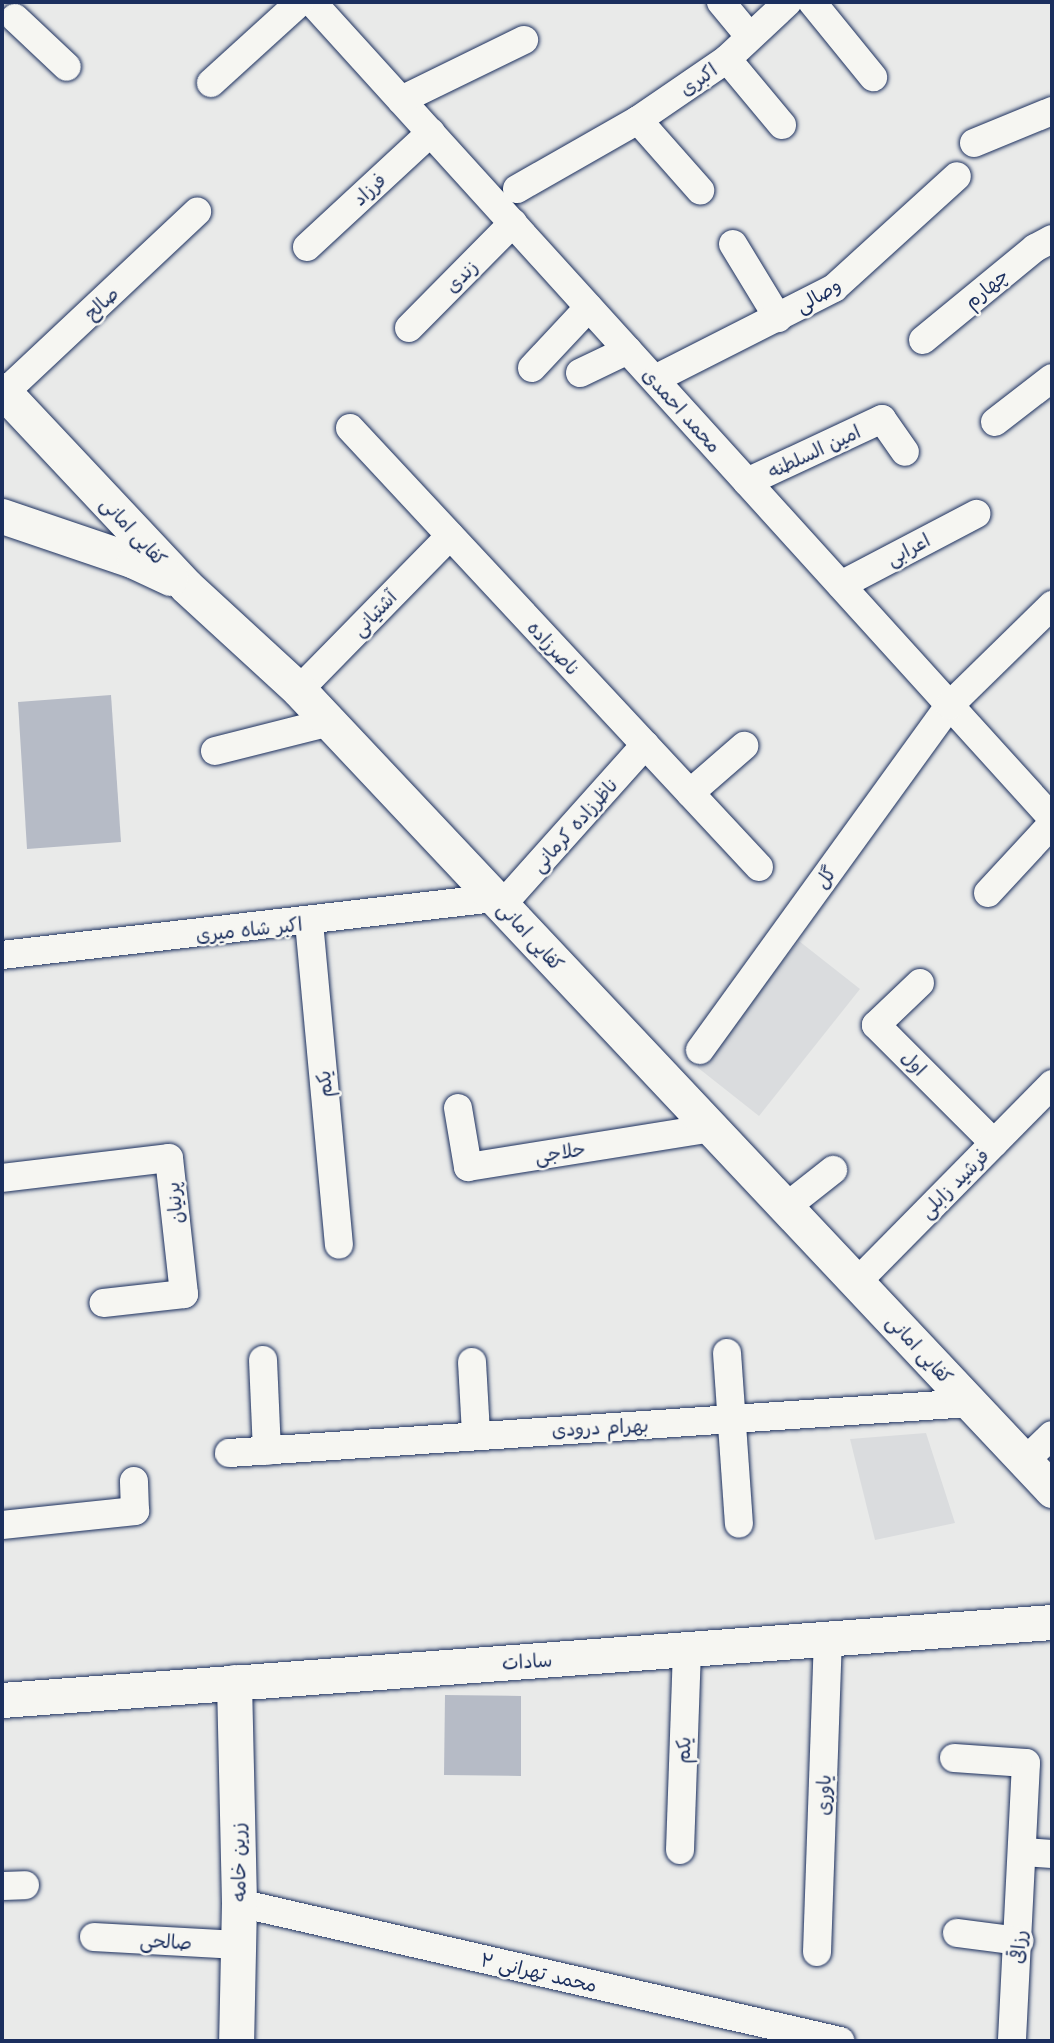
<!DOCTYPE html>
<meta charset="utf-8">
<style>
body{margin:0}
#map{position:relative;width:1054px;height:2043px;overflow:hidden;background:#e9eae9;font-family:Mali,"Playpen Sans Arabic",sans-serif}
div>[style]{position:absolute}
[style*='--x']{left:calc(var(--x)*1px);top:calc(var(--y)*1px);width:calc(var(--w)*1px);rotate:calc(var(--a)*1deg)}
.built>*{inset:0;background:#dadcde}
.building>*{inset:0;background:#b6bbc6}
.roads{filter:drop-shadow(0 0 2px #1b2f5e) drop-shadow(0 0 2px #1b2f5e)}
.minor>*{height:28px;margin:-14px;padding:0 14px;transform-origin:14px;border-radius:14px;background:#f6f6f2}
.tertiary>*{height:35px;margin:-17.5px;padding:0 17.5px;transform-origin:17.5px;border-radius:17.5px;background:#f6f6f2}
span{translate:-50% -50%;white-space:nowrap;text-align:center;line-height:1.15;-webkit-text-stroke:5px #f6f6f2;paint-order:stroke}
.street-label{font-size:19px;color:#1b2f5e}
.frame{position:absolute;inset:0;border:4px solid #1b2f5e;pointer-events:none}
</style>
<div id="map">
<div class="built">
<div style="clip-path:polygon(799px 941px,860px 989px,759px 1116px,697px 1067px)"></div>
<div style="clip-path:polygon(926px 1433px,955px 1523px,875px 1540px,850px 1439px)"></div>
</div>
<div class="building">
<div style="clip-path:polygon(111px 695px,121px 842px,27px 849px,18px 702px)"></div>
<div style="clip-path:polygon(445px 1695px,521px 1696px,521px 1776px,444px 1775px)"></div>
</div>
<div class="roads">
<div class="minor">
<div style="--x:312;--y:2;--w:1102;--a:47.8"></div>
<div style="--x:721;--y:2;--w:44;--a:50.5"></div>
<div style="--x:812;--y:2;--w:97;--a:50.9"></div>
<div style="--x:15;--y:18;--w:71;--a:43.3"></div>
<div style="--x:727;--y:59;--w:86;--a:50.2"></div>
<div style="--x:211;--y:83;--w:120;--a:-42.3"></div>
<div style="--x:401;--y:100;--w:137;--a:-26"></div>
<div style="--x:638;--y:120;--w:94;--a:48.5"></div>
<div style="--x:974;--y:143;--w:84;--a:-22.3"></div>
<div style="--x:517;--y:189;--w:139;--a:-29.7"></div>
<div style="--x:638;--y:120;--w:108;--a:-34.4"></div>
<div style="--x:727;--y:59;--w:83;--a:-43.1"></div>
<div style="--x:733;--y:244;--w:87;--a:58.7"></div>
<div style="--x:307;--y:247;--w:169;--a:-42.8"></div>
<div style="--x:409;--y:328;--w:148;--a:-45.3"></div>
<div style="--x:923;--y:340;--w:145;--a:-39.4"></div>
<div style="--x:1035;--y:248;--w:19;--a:-28"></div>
<div style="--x:532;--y:368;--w:83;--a:-46.9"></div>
<div style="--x:580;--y:373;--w:53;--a:-25.6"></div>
<div style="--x:655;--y:379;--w:201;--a:-26.9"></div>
<div style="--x:834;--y:288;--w:166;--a:-42.3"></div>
<div style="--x:4;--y:393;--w:265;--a:-43.2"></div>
<div style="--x:995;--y:422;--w:72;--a:-37.7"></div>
<div style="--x:350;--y:428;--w:600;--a:47.03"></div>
<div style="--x:747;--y:482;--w:149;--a:-25"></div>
<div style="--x:882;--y:419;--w:40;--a:55.1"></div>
<div style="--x:841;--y:585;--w:153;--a:-27.7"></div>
<div style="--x:299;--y:690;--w:216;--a:-45.6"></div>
<div style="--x:215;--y:751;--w:119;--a:-14.2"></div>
<div style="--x:690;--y:793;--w:72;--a:-41"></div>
<div style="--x:988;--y:893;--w:94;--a:-47.2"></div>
<div style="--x:502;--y:905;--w:215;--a:-48.2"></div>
<div style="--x:309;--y:922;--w:324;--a:84.7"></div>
<div style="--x:2;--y:955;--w:496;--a:-6.6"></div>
<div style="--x:920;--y:983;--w:61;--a:136.3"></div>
<div style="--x:876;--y:1025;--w:167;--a:45"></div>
<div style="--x:700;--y:1050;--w:426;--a:-54.1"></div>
<div style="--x:950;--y:705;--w:143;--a:-44.4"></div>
<div style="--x:458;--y:1108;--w:60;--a:80.4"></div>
<div style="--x:468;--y:1167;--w:246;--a:-9.1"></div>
<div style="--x:2;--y:1178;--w:168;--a:-6.8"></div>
<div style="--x:169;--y:1158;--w:137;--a:83.7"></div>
<div style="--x:184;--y:1294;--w:81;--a:173.6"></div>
<div style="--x:786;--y:1207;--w:60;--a:-38.2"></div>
<div style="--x:857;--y:1282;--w:278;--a:-45.4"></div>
<div style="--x:727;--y:1353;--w:171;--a:86"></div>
<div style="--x:263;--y:1360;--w:91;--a:87.5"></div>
<div style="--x:472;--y:1362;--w:72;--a:86.8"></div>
<div style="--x:229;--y:1453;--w:744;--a:-3.86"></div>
<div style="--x:1025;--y:1461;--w:37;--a:-44"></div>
<div style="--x:2;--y:1525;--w:134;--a:-6"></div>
<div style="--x:135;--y:1511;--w:30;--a:-92"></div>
<div style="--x:954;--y:1758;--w:72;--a:4"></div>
<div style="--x:1026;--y:1763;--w:278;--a:92.9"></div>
<div style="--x:680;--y:1850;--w:201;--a:-88"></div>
<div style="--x:1024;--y:1852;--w:28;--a:4"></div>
<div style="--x:2;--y:1886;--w:23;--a:-2"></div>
<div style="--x:239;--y:1903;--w:617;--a:12.93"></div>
<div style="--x:957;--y:1933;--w:63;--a:7.4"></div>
<div style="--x:94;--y:1937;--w:144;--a:3.2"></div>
<div style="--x:817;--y:1952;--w:313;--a:-88"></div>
</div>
<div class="tertiary">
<div style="--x:2;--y:390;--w:269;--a:46.8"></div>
<div style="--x:186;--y:586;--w:154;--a:42.6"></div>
<div style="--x:299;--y:690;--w:1099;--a:46.73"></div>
<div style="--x:2;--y:516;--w:139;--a:18.8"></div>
<div style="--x:134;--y:561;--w:40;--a:25"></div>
<div style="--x:234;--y:1682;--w:221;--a:88.7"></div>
<div style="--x:239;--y:1903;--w:138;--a:91.2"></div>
<div style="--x:2;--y:1700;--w:1053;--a:-4.25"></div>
</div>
</div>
<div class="street-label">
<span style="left:698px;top:79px;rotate:-35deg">اکبری</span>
<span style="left:369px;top:189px;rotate:-43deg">فرزاد</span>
<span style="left:461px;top:276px;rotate:-45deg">زندی</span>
<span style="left:986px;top:288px;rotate:-40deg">چهارم</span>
<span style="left:818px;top:295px;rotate:-31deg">وصالی</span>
<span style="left:101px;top:303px;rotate:-43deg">صالح</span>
<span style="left:682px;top:410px;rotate:48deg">محمد احمدی</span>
<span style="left:814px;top:451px;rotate:-25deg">امین السلطنه</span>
<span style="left:134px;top:531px;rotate:47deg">کفایی امانی</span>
<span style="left:908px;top:549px;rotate:-28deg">اعرابی</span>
<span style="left:374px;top:613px;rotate:-46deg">آشتیانی</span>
<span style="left:554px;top:648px;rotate:47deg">ناصرزاده</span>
<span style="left:574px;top:825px;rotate:-48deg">ناظرزاده کرمانی</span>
<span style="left:825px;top:877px;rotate:-54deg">گل</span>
<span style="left:249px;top:929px;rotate:-6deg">اکبر شاه میری</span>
<span style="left:531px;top:936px;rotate:47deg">کفایی امانی</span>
<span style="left:914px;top:1063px;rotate:45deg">اول</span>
<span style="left:324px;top:1084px;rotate:-95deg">یکم</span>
<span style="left:560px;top:1152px;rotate:-9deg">حلاجی</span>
<span style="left:954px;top:1183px;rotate:-45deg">فرشید زابلی</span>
<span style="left:174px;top:1203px;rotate:-96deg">پرنیان</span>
<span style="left:920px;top:1349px;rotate:47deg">کفایی امانی</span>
<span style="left:600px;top:1427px;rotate:-3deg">بهرام درودی</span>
<span style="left:527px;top:1661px;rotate:-4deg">سادات</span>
<span style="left:683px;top:1750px;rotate:-88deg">یکم</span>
<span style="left:823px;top:1795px;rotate:-88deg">یاوری</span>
<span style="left:238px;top:1862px;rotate:-91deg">زرین خامه</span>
<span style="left:166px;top:1941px;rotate:3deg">صالحی</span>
<span style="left:1018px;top:1947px;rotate:-86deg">رزاقی</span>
<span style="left:539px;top:1972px;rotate:13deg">محمد تهرانی ۲</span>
</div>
<div class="frame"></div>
</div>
